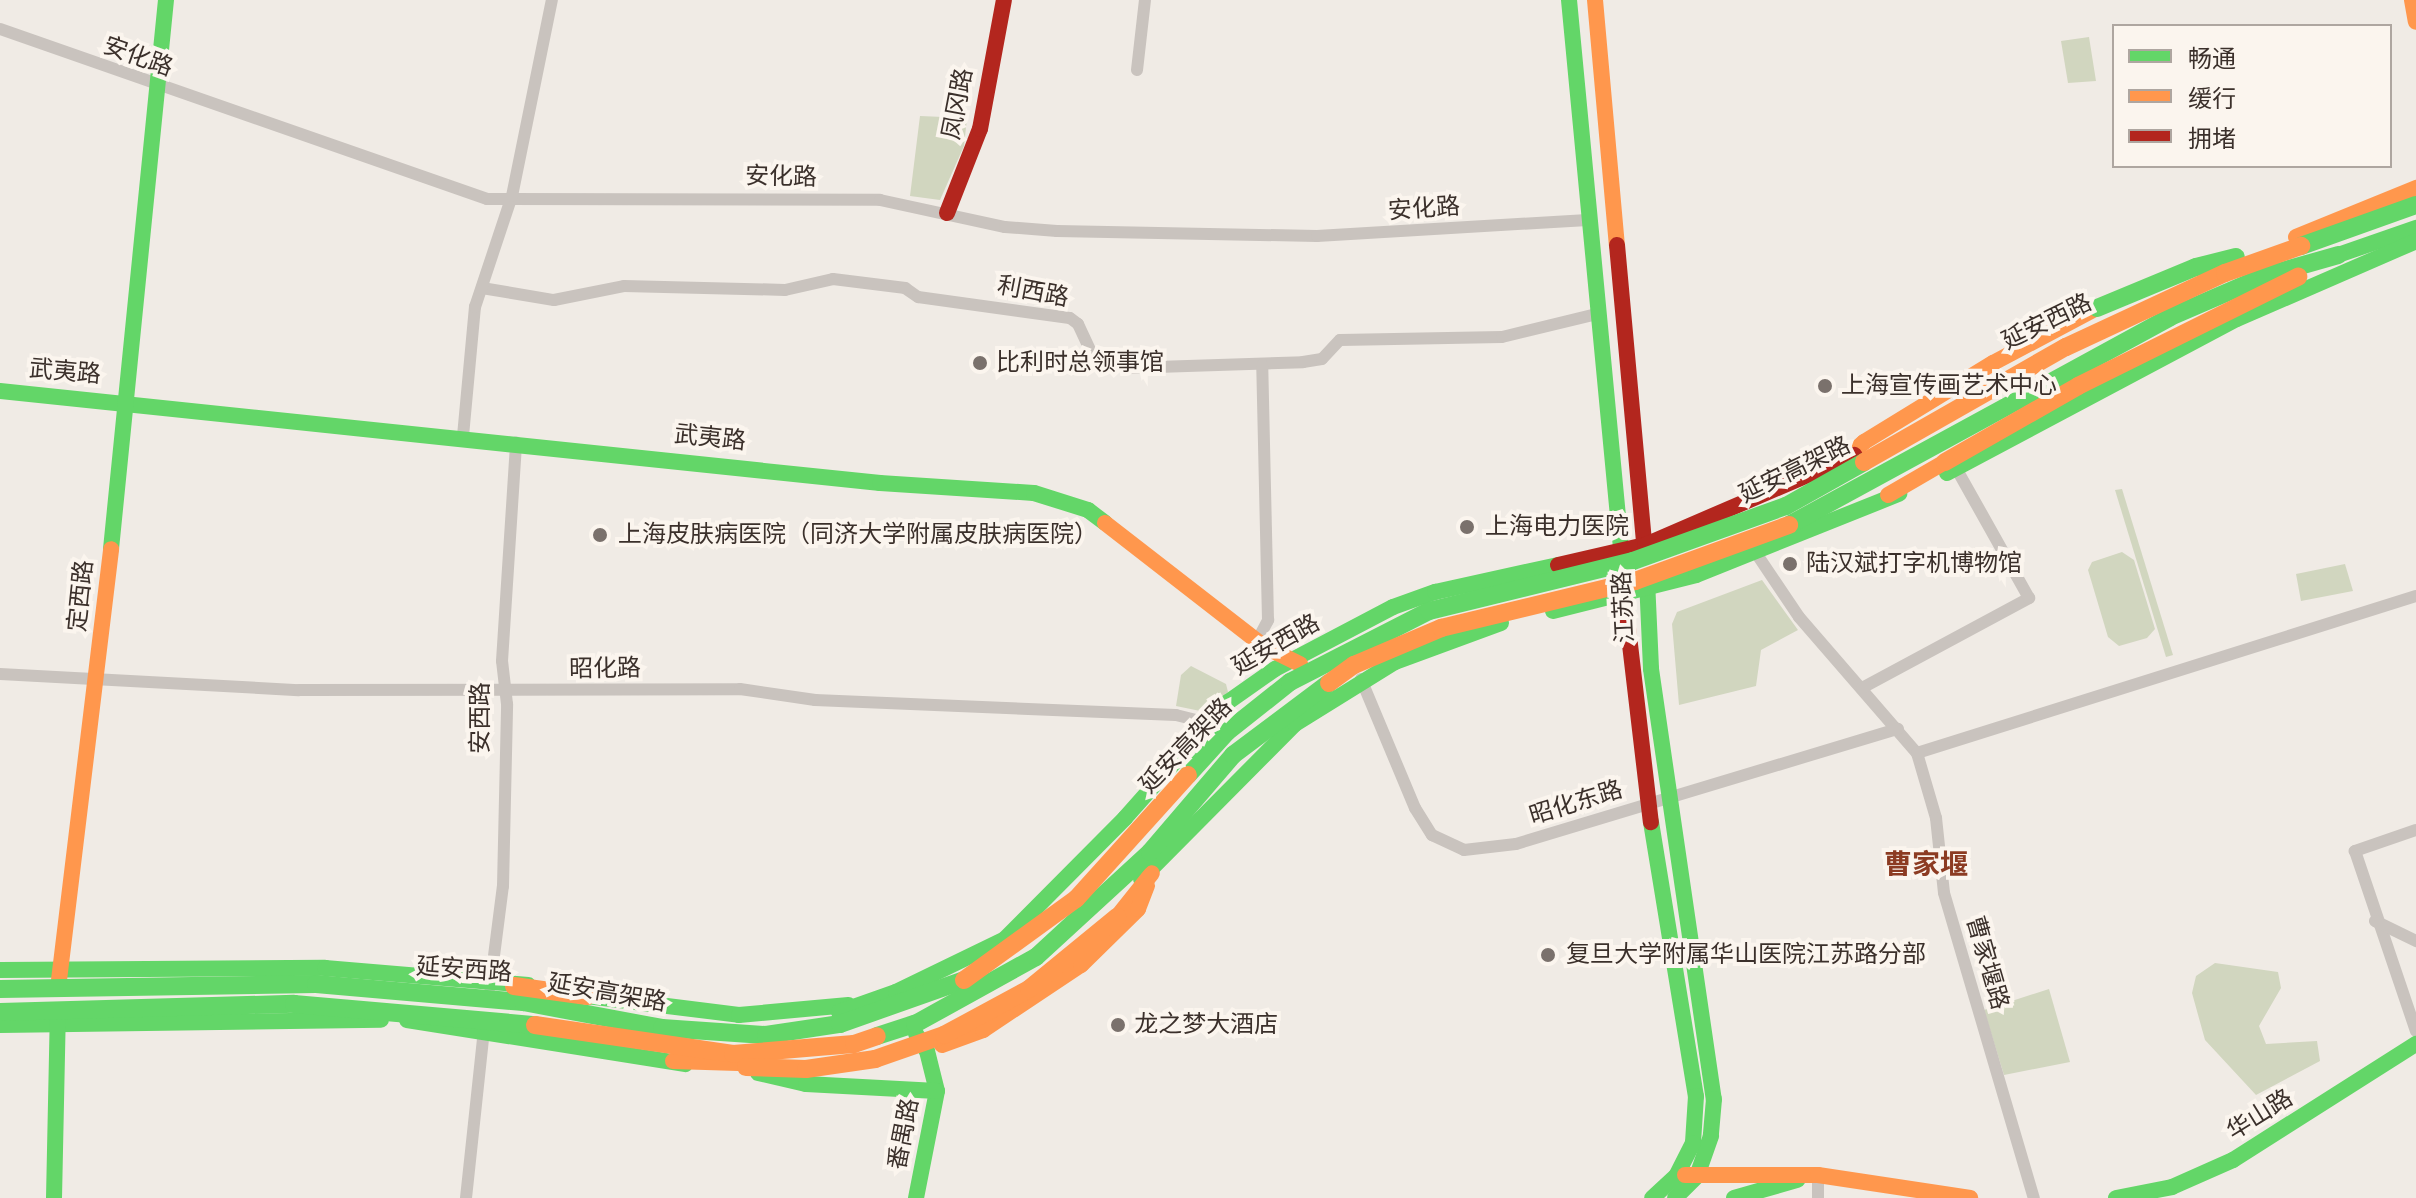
<!DOCTYPE html>
<meta charset="utf-8">
<style>
body{margin:0}
#map{position:relative;width:2416px;height:1198px;overflow:hidden;background:#f0ebe5;font-family:"Varela Round","Noto Sans SC",sans-serif}
div>[style]{position:absolute}
[style*='--x']{left:calc(var(--x)*1px);top:calc(var(--y)*1px);width:calc(var(--w)*1px);rotate:calc(var(--a)*1deg)}
.green>*{inset:0;background:#d1d6bf}
.street>*{height:12px;margin:-6px;padding:0 6px;transform-origin:6px;border-radius:6px;background:#c9c3be}
.fast>*{height:16px;margin:-8px;padding:0 8px;transform-origin:8px;border-radius:8px;background:#63d668}
.slow>*{height:16px;margin:-8px;padding:0 8px;transform-origin:8px;border-radius:8px;background:#ff974d}
.jam>*{height:16px;margin:-8px;padding:0 8px;transform-origin:8px;border-radius:8px;background:#b3261e}
.fast-bridge>*{height:18px;margin:-9px;padding:0 9px;transform-origin:9px;border-radius:9px;background:#63d668}
.slow-bridge>*{height:18px;margin:-9px;padding:0 9px;transform-origin:9px;border-radius:9px;background:#ff974d}
.dots>*{width:22px;height:22px;translate:-50% -50%;box-sizing:border-box;border:4px solid #fbf5ee;border-radius:50%}
span{translate:-50% -50%;white-space:nowrap;text-align:center;line-height:1.15;-webkit-text-stroke:8px #fbf5ee;paint-order:stroke}
.street-label{font-size:24px;color:#3b302b}
.poi-label{font-size:24px;color:#3b302b}
.left{translate:0 -50%;text-align:left}
.quarter-label{font-size:28px;color:#8c3b22;font-weight:700}
.legend{position:absolute;left:2112px;top:24px;width:280px;height:144px;box-sizing:border-box;background:#fbf5ee;border:2px solid #aea6a0;margin:0;padding:10px 14px;list-style:none;font-size:24px;color:#3b302b}
.legend li{display:flex;align-items:center;gap:16px;height:40px}
.legend b{width:40px;border:2px solid #aea6a0}
</style>
<div id="map">
<div class="green">
<div style="clip-path:polygon(2089px 37px,2096px 81px,2068px 83px,2061px 41px)"></div>
<div style="clip-path:polygon(920px 116px,967px 118px,964px 146px,940px 200px,910px 196px)"></div>
<div style="clip-path:polygon(2122px 489px,2173px 655px,2166px 657px,2115px 490px)"></div>
<div style="clip-path:polygon(2122px 552px,2134px 560px,2155px 629px,2147px 638px,2119px 646px,2108px 637px,2088px 570px,2092px 562px)"></div>
<div style="clip-path:polygon(2345px 564px,2353px 591px,2301px 601px,2296px 574px)"></div>
<div style="clip-path:polygon(1762px 580px,1798px 630px,1761px 650px,1756px 686px,1679px 705px,1672px 624px,1677px 612px)"></div>
<div style="clip-path:polygon(1191px 666px,1226px 684px,1228px 692px,1210px 713px,1176px 706px,1181px 675px)"></div>
<div style="clip-path:polygon(2215px 963px,2278px 972px,2281px 988px,2259px 1026px,2266px 1044px,2317px 1041px,2320px 1061px,2256px 1095px,2205px 1040px,2192px 993px,2196px 976px)"></div>
<div style="clip-path:polygon(2049px 989px,2070px 1062px,2004px 1075px,1984px 1010px)"></div>
</div>
<div class="street">
<div style="--x:0;--y:29;--w:516;--a:19.24"></div>
<div style="--x:487;--y:199;--w:393;--a:0.1"></div>
<div style="--x:880;--y:200;--w:128;--a:12.2"></div>
<div style="--x:1005;--y:227;--w:52;--a:4.4"></div>
<div style="--x:1057;--y:231;--w:260;--a:1.1"></div>
<div style="--x:1317;--y:236;--w:271;--a:-3.4"></div>
<div style="--x:1137;--y:70;--w:70;--a:-83.5"></div>
<div style="--x:482;--y:288;--w:73;--a:9.5"></div>
<div style="--x:554;--y:300;--w:71;--a:-11.3"></div>
<div style="--x:624;--y:286;--w:161;--a:1.4"></div>
<div style="--x:785;--y:290;--w:49;--a:-12.9"></div>
<div style="--x:833;--y:279;--w:73;--a:7.1"></div>
<div style="--x:905;--y:288;--w:16;--a:35"></div>
<div style="--x:918;--y:297;--w:153;--a:7.9"></div>
<div style="--x:1070;--y:318;--w:10;--a:37"></div>
<div style="--x:1078;--y:324;--w:35;--a:65"></div>
<div style="--x:1093;--y:356;--w:35;--a:20"></div>
<div style="--x:1126;--y:368;--w:177;--a:-1.9"></div>
<div style="--x:1303;--y:362;--w:19;--a:-9"></div>
<div style="--x:1322;--y:359;--w:26;--a:-47"></div>
<div style="--x:1340;--y:340;--w:162;--a:-1.1"></div>
<div style="--x:1502;--y:337;--w:98;--a:-13.6"></div>
<div style="--x:463;--y:436;--w:130;--a:-84.7"></div>
<div style="--x:475;--y:307;--w:117;--a:-71.6"></div>
<div style="--x:512;--y:196;--w:200;--a:-78.5"></div>
<div style="--x:1756;--y:553;--w:77;--a:56.1"></div>
<div style="--x:1799;--y:617;--w:180;--a:49.1"></div>
<div style="--x:1917;--y:753;--w:68;--a:73.7"></div>
<div style="--x:1936;--y:818;--w:75;--a:83.9"></div>
<div style="--x:1944;--y:893;--w:318;--a:73.6"></div>
<div style="--x:1257;--y:641;--w:24;--a:-62"></div>
<div style="--x:1268;--y:620;--w:255;--a:-91.3"></div>
<div style="--x:0;--y:674;--w:299;--a:3.1"></div>
<div style="--x:299;--y:690;--w:441;--a:-0.1"></div>
<div style="--x:740;--y:689;--w:76;--a:8.3"></div>
<div style="--x:815;--y:700;--w:361;--a:2.4"></div>
<div style="--x:1176;--y:715;--w:34;--a:14"></div>
<div style="--x:1361;--y:679;--w:140;--a:67.3"></div>
<div style="--x:1415;--y:808;--w:32;--a:58"></div>
<div style="--x:1432;--y:835;--w:35;--a:25"></div>
<div style="--x:1464;--y:850;--w:52;--a:-6.6"></div>
<div style="--x:1516;--y:844;--w:399;--a:-16.8"></div>
<div style="--x:1862;--y:688;--w:190;--a:-28.3"></div>
<div style="--x:2029;--y:598;--w:149;--a:-119.3"></div>
<div style="--x:1917;--y:753;--w:523;--a:-17.47"></div>
<div style="--x:2416;--y:830;--w:65;--a:161"></div>
<div style="--x:2355;--y:851;--w:190;--a:71.3"></div>
<div style="--x:2375;--y:921;--w:46;--a:26"></div>
<div style="--x:490;--y:987;--w:102;--a:-82.7"></div>
<div style="--x:503;--y:886;--w:182;--a:-88.7"></div>
<div style="--x:507;--y:704;--w:43;--a:-96.6"></div>
<div style="--x:502;--y:661;--w:219;--a:-86.3"></div>
<div style="--x:466;--y:1198;--w:169;--a:-83.9"></div>
<div style="--x:1818;--y:1198;--w:23;--a:-90"></div>
</div>
<div class="fast">
<div style="--x:1569;--y:0;--w:562;--a:84.58"></div>
<div style="--x:2338;--y:255;--w:83;--a:-19.1"></div>
<div style="--x:0;--y:391;--w:885;--a:5.97"></div>
<div style="--x:880;--y:483;--w:154;--a:3.7"></div>
<div style="--x:1034;--y:493;--w:57;--a:17.5"></div>
<div style="--x:1088;--y:510;--w:21;--a:37"></div>
<div style="--x:1947;--y:473;--w:328;--a:-28"></div>
<div style="--x:2237;--y:319;--w:195;--a:-23.5"></div>
<div style="--x:111;--y:549;--w:552;--a:-84.28"></div>
<div style="--x:1647;--y:580;--w:89;--a:87.4"></div>
<div style="--x:1651;--y:669;--w:435;--a:81.7"></div>
<div style="--x:1714;--y:1099;--w:37;--a:95"></div>
<div style="--x:1711;--y:1136;--w:42;--a:109.3"></div>
<div style="--x:1697;--y:1176;--w:31;--a:135"></div>
<div style="--x:1553;--y:611;--w:147;--a:-14.1"></div>
<div style="--x:1696;--y:575;--w:219;--a:-21.8"></div>
<div style="--x:1651;--y:822;--w:278;--a:80.7"></div>
<div style="--x:1696;--y:1096;--w:47;--a:93.7"></div>
<div style="--x:1693;--y:1143;--w:36;--a:117"></div>
<div style="--x:1677;--y:1175;--w:34;--a:137"></div>
<div style="--x:1141;--y:879;--w:218;--a:-45.2"></div>
<div style="--x:1295;--y:724;--w:118;--a:-31.8"></div>
<div style="--x:1395;--y:662;--w:113;--a:-20.2"></div>
<div style="--x:0;--y:970;--w:325;--a:-0.4"></div>
<div style="--x:325;--y:968;--w:204;--a:4.8"></div>
<div style="--x:587;--y:996;--w:153;--a:7.1"></div>
<div style="--x:739;--y:1015;--w:110;--a:-5.2"></div>
<div style="--x:839;--y:1012;--w:60;--a:-19.3"></div>
<div style="--x:896;--y:992;--w:121;--a:-25.9"></div>
<div style="--x:1005;--y:939;--w:170;--a:-45.2"></div>
<div style="--x:1125;--y:818;--w:155;--a:-48.4"></div>
<div style="--x:1228;--y:702;--w:57;--a:-35.1"></div>
<div style="--x:1275;--y:669;--w:133;--a:-27.7"></div>
<div style="--x:1393;--y:607;--w:45;--a:-19.7"></div>
<div style="--x:1435;--y:592;--w:126;--a:-12.4"></div>
<div style="--x:407;--y:1020;--w:282;--a:9"></div>
<div style="--x:0;--y:1025;--w:381;--a:-0.8"></div>
<div style="--x:916;--y:1034;--w:20;--a:57"></div>
<div style="--x:927;--y:1051;--w:41;--a:76"></div>
<div style="--x:937;--y:1091;--w:109;--a:101.1"></div>
<div style="--x:758;--y:1073;--w:49;--a:12.9"></div>
<div style="--x:806;--y:1084;--w:131;--a:3.1"></div>
<div style="--x:54;--y:1198;--w:186;--a:-88.8"></div>
<div style="--x:1734;--y:1198;--w:66;--a:-15.9"></div>
<div style="--x:2116;--y:1198;--w:57;--a:-11.1"></div>
<div style="--x:2172;--y:1187;--w:67;--a:-23.9"></div>
<div style="--x:2233;--y:1160;--w:217;--a:-32.4"></div>
</div>
<div class="slow">
<div style="--x:1595;--y:0;--w:246;--a:84.9"></div>
<div style="--x:2412;--y:0;--w:22;--a:80"></div>
<div style="--x:2296;--y:237;--w:130;--a:-22.2"></div>
<div style="--x:1844;--y:460;--w:27;--a:-42"></div>
<div style="--x:1864;--y:442;--w:151;--a:-31.5"></div>
<div style="--x:1993;--y:363;--w:118;--a:-27.9"></div>
<div style="--x:1888;--y:495;--w:66;--a:-30.1"></div>
<div style="--x:1105;--y:523;--w:202;--a:37.8"></div>
<div style="--x:1265;--y:647;--w:39;--a:26"></div>
<div style="--x:1117;--y:917;--w:56;--a:-51.5"></div>
<div style="--x:59;--y:980;--w:434;--a:-83.1"></div>
<div style="--x:942;--y:1045;--w:44;--a:-20.1"></div>
<div style="--x:983;--y:1030;--w:118;--a:-33.6"></div>
<div style="--x:1081;--y:965;--w:80;--a:-44.5"></div>
<div style="--x:1138;--y:909;--w:25;--a:-69"></div>
<div style="--x:673;--y:1061;--w:65;--a:1.8"></div>
<div style="--x:1685;--y:1175;--w:133;--a:0"></div>
<div style="--x:1818;--y:1175;--w:154;--a:8.6"></div>
</div>
<div class="jam">
<div style="--x:947;--y:213;--w:90;--a:-68.6"></div>
<div style="--x:980;--y:129;--w:131;--a:-79.5"></div>
<div style="--x:1617;--y:245;--w:311;--a:84.8"></div>
<div style="--x:1558;--y:565;--w:89;--a:-12.9"></div>
<div style="--x:1645;--y:545;--w:228;--a:-23.3"></div>
<div style="--x:1623;--y:585;--w:239;--a:83.3"></div>
</div>
<div class="fast-bridge">
<div style="--x:2301;--y:246;--w:122;--a:-19.6"></div>
<div style="--x:2097;--y:308;--w:107;--a:-22.5"></div>
<div style="--x:2196;--y:267;--w:41;--a:-14"></div>
<div style="--x:1789;--y:525;--w:434;--a:-28.6"></div>
<div style="--x:2170;--y:317;--w:103;--a:-23.3"></div>
<div style="--x:2265;--y:276;--w:76;--a:-16"></div>
<div style="--x:1188;--y:775;--w:58;--a:-47.8"></div>
<div style="--x:1227;--y:732;--w:80;--a:-38.4"></div>
<div style="--x:1290;--y:682;--w:156;--a:-27.1"></div>
<div style="--x:1429;--y:611;--w:210;--a:-13.8"></div>
<div style="--x:1633;--y:561;--w:163;--a:-19.8"></div>
<div style="--x:1786;--y:506;--w:90;--a:-29.4"></div>
<div style="--x:0;--y:989;--w:316;--a:-0.9"></div>
<div style="--x:316;--y:984;--w:208;--a:5"></div>
<div style="--x:523;--y:1002;--w:141;--a:10.6"></div>
<div style="--x:662;--y:1028;--w:104;--a:3.9"></div>
<div style="--x:766;--y:1035;--w:75;--a:-8.5"></div>
<div style="--x:840;--y:1024;--w:132;--a:-19.5"></div>
<div style="--x:0;--y:1012;--w:294;--a:-1.6"></div>
<div style="--x:294;--y:1004;--w:242;--a:5"></div>
<div style="--x:877;--y:1036;--w:40;--a:-18"></div>
<div style="--x:915;--y:1024;--w:138;--a:-29"></div>
<div style="--x:1036;--y:957;--w:155;--a:-42.6"></div>
<div style="--x:1150;--y:852;--w:128;--a:-49.4"></div>
<div style="--x:1233;--y:755;--w:120;--a:-36.9"></div>
</div>
<div class="slow-bridge">
<div style="--x:1864;--y:462;--w:232;--a:-29.7"></div>
<div style="--x:2066;--y:347;--w:175;--a:-25"></div>
<div style="--x:2225;--y:273;--w:81;--a:-19.6"></div>
<div style="--x:1945;--y:462;--w:153;--a:-29.7"></div>
<div style="--x:2078;--y:386;--w:246;--a:-26.4"></div>
<div style="--x:1329;--y:683;--w:31;--a:-36"></div>
<div style="--x:1354;--y:665;--w:95;--a:-23"></div>
<div style="--x:1441;--y:628;--w:200;--a:-13.6"></div>
<div style="--x:1635;--y:581;--w:164;--a:-20"></div>
<div style="--x:964;--y:980;--w:138;--a:-35.9"></div>
<div style="--x:1076;--y:899;--w:167;--a:-47.9"></div>
<div style="--x:514;--y:986;--w:74;--a:7.8"></div>
<div style="--x:535;--y:1025;--w:200;--a:8.3"></div>
<div style="--x:733;--y:1054;--w:121;--a:-4.7"></div>
<div style="--x:854;--y:1044;--w:24;--a:-19"></div>
<div style="--x:746;--y:1067;--w:60;--a:1.9"></div>
<div style="--x:806;--y:1069;--w:70;--a:-8.2"></div>
<div style="--x:875;--y:1059;--w:73;--a:-19.2"></div>
<div style="--x:944;--y:1035;--w:97;--a:-28.4"></div>
<div style="--x:1029;--y:989;--w:114;--a:-39.3"></div>
</div>
<div class="dots">
<div style="left:980px;top:363px;background:#7a716c"></div>
<div style="left:1825px;top:386px;background:#7a716c"></div>
<div style="left:1467px;top:527px;background:#7a716c"></div>
<div style="left:600px;top:535px;background:#7a716c"></div>
<div style="left:1790px;top:564px;background:#7a716c"></div>
<div style="left:1548px;top:955px;background:#7a716c"></div>
<div style="left:1118px;top:1025px;background:#7a716c"></div>
</div>
<div class="street-label">
<span style="left:138px;top:57px;rotate:20deg">安化路</span>
<span style="left:958px;top:104px;rotate:-79deg">凤冈路</span>
<span style="left:781px;top:177px;rotate:1deg">安化路</span>
<span style="left:1424px;top:209px;rotate:-4deg">安化路</span>
<span style="left:1033px;top:292px;rotate:11deg">利西路</span>
<span style="left:2047px;top:322px;rotate:-26deg">延安西路</span>
<span style="left:65px;top:372px;rotate:5deg">武夷路</span>
<span style="left:710px;top:438px;rotate:6deg">武夷路</span>
<span style="left:1795px;top:470px;rotate:-26deg">延安高架路</span>
<span style="left:81px;top:596px;rotate:-84deg">定西路</span>
<span style="left:1624px;top:607px;rotate:-93deg">江苏路</span>
<span style="left:1276px;top:645px;rotate:-30deg">延安西路</span>
<span style="left:605px;top:669px;rotate:-1deg">昭化路</span>
<span style="left:481px;top:718px;rotate:-90deg">安西路</span>
<span style="left:1186px;top:746px;rotate:-46deg">延安高架路</span>
<span style="left:1576px;top:803px;rotate:-17deg">昭化东路</span>
<span style="left:1987px;top:963px;rotate:74deg">曹家堰路</span>
<span style="left:464px;top:970px;rotate:4deg">延安西路</span>
<span style="left:607px;top:993px;rotate:10deg">延安高架路</span>
<span style="left:2260px;top:1115px;rotate:-32deg">华山路</span>
<span style="left:904px;top:1134px;rotate:-79deg">番禺路</span>
</div>
<div class="poi-label">
<span class="left" style="left:996px;top:363px">比利时总领事馆</span>
<span class="left" style="left:1841px;top:386px">上海宣传画艺术中心</span>
<span class="left" style="left:1485px;top:527px">上海电力医院</span>
<span class="left" style="left:618px;top:535px">上海皮肤病医院（同济大学附属皮肤病医院）</span>
<span class="left" style="left:1806px;top:564px">陆汉斌打字机博物馆</span>
<span class="left" style="left:1566px;top:955px">复旦大学附属华山医院江苏路分部</span>
<span class="left" style="left:1134px;top:1025px">龙之梦大酒店</span>
</div>
<div class="quarter-label">
<span style="left:1926px;top:865px">曹家堰</span>
</div>
<ul class="legend">
<li><b style="height:10px;background:#63d668"></b>畅通</li>
<li><b style="height:10px;background:#ff974d"></b>缓行</li>
<li><b style="height:10px;background:#b3261e"></b>拥堵</li>
</ul>
</div>
